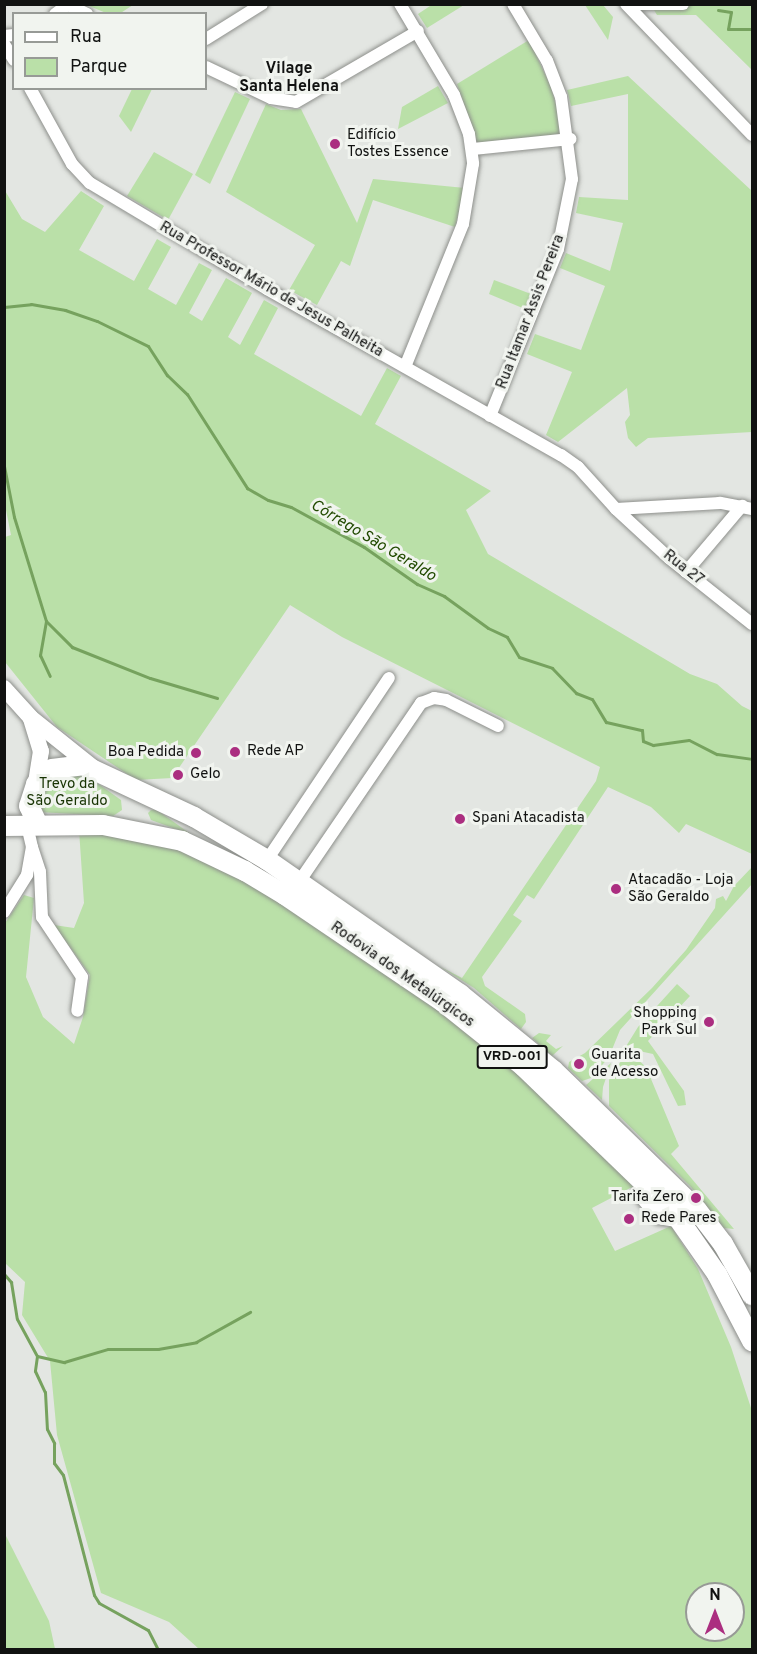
<!DOCTYPE html>
<meta charset="utf-8">
<style>
body{margin:0}
#map{position:relative;width:757px;height:1654px;overflow:hidden;background:#e3e6e2;font-family:Overpass,sans-serif}
div>[style]{position:absolute}
[style*='--x']{left:calc(var(--x)*1px);top:calc(var(--y)*1px);width:calc(var(--w)*1px);rotate:calc(var(--a)*1deg)}
.green>*{inset:0;background:#bae0a8}
.stream>*{height:3px;margin:-1.5px;padding:0 1.5px;transform-origin:1.5px;border-radius:1.5px;background:#76a25e}
.roads{filter:drop-shadow(0 0 2px #8d8f8b) drop-shadow(0 0 2px #8d8f8b)}
.minor>*{height:12px;margin:-6px;padding:0 6px;transform-origin:6px;border-radius:6px;background:#fff}
.secondary>*{height:16px;margin:-8px;padding:0 8px;transform-origin:8px;border-radius:8px;background:#fff}
.primary>*{height:20px;margin:-10px;padding:0 10px;transform-origin:10px;border-radius:10px;background:#fff}
.dots>*{width:16px;height:16px;translate:-50% -50%;box-sizing:border-box;border:3px solid #f1f4ef;border-radius:50%}
span{translate:-50% -50%;white-space:nowrap;text-align:center;line-height:1.15;-webkit-text-stroke:6px #f1f4ef;paint-order:stroke}
.shield-label span{padding:2px 4px;background:#f1f4ef;border:2px solid;border-radius:4px;-webkit-text-stroke-width:0}
.shield-label{font-size:14px;color:#111211;font-weight:700}
.poi-label{font-size:15px;color:#111211}
.left{translate:0 -50%;text-align:left}
.right{translate:-100% -50%;text-align:right}
.street-label{font-size:15px;color:#111211}
.park-label{font-size:15px;color:#183403}
.neighbourhood-label{font-size:16px;color:#111211;font-weight:700}
.water-label{font-size:16px;color:#214a00;font-style:italic}
.frame{position:absolute;inset:0;border:6px solid #111211;pointer-events:none}
.legend{position:absolute;left:12px;top:12px;width:195px;height:78px;box-sizing:border-box;background:#f1f4ef;border:2px solid #979a96;margin:0;padding:8px 10px;list-style:none;font-size:18px;color:#111211}
.legend li{display:flex;align-items:center;gap:12px;height:30px}
.legend b{width:30px;border:2px solid #979a96}
.north{position:absolute;left:685px;top:1582px;width:60px;height:60px;box-sizing:border-box;background:#f1f4ef;border:2px solid #979a96;border-radius:50%;rotate:0deg;font-size:16px;font-weight:700;line-height:24px;text-align:center;color:#111211}
.north::after{content:'';display:block;margin:auto;width:21px;height:27px;background:#ab2e80;clip-path:polygon(50% 0,100% 100%,50% 72%,0 100%)}
</style>
<div id="map">
<div class="green">
<div style="clip-path:polygon(433px 4px,464px 4px,464px 5px,427px 28px,418px 14px)"></div>
<div style="clip-path:polygon(87px 5px,133px 5px,119px 14px,106px 13px)"></div>
<div style="clip-path:polygon(585px 5px,603px 5px,613px 17px,608px 40px)"></div>
<div style="clip-path:polygon(651px 5px,752px 5px,752px 70px,696px 15px,657px 15px)"></div>
<div style="clip-path:polygon(529px 40px,551px 87px,564px 134px,477px 143px,457px 84px)"></div>
<div style="clip-path:polygon(628px 76px,752px 191px,752px 432px,648px 438px,636px 447px,628px 438px,625px 422px,630px 415px,627px 388px,558px 442px,546px 435px,572px 372px,527px 354px,535px 334px,581px 350px,605px 286px,560px 268px,566px 253px,610px 271px,623px 223px,576px 213px,579px 197px,628px 200px,628px 94px,571px 106px,567px 90px)"></div>
<div style="clip-path:polygon(438px 86px,448px 103px,398px 129px,402px 107px)"></div>
<div style="clip-path:polygon(132px 89px,152px 89px,131px 132px,119px 116px)"></div>
<div style="clip-path:polygon(235px 92px,250px 99px,210px 184px,195px 175px)"></div>
<div style="clip-path:polygon(266px 104px,281px 110px,301px 109px,357px 223px,373px 179px,465px 188px,455px 227px,373px 200px,350px 266px,341px 261px,317px 305px,289px 290px,315px 245px,226px 192px)"></div>
<div style="clip-path:polygon(154px 152px,193px 174px,168px 220px,127px 196px)"></div>
<div style="clip-path:polygon(4px 189px,22px 219px,45px 232px,81px 191px,104px 206px,79px 250px,134px 281px,157px 239px,171px 247px,148px 289px,176px 305px,199px 263px,212px 270px,189px 313px,202px 321px,226px 278px,252px 293px,228px 337px,240px 345px,264px 300px,278px 308px,254px 354px,361px 416px,387px 368px,401px 376px,375px 424px,491px 491px,466px 510px,488px 554px,690px 674px,717px 684px,742px 706px,752px 711px,752px 854px,686px 824px,679px 833px,651px 807px,608px 787px,534px 899px,527px 895px,513px 915px,522px 921px,482px 977px,485px 986px,525px 1014px,526px 1022px,521px 1029px,474px 988px,439px 966px,462px 978px,596px 781px,600px 767px,342px 637px,290px 605px,172px 778px,136px 780px,57px 727px,5px 662px,5px 537px,11px 535px,4px 500px)"></div>
<div style="clip-path:polygon(494px 280px,531px 294px,525px 309px,489px 294px)"></div>
<div style="clip-path:polygon(56px 774px,86px 775px,121px 800px,122px 810px,113px 816px,37px 812px,34px 802px)"></div>
<div style="clip-path:polygon(151px 810px,157px 810px,192px 835px,151px 820px,148px 813px)"></div>
<div style="clip-path:polygon(evenodd,79px 830px,175px 848px,226px 869px,278px 900px,414px 992px,511px 1067px,636px 1185px,592px 1208px,615px 1251px,671px 1226px,698px 1269px,731px 1347px,752px 1411px,752px 1649px,199px 1649px,169px 1622px,101px 1593px,57px 1435px,50px 1361px,22px 1315px,25px 1282px,5px 1263px,5px 923px,24px 895px,34px 898px,26px 977px,43px 1017px,74px 1044px,83px 1017px,90px 975px,54px 925px,74px 928px,84px 903px,79px 830px,697px 1594px,733px 1594px,733px 1630px,697px 1630px,697px 1594px)"></div>
<div style="clip-path:polygon(752px 867px,752px 884px,620px 1030px,609px 1057px,591px 1078px,582px 1081px,568px 1068px,569px 1062px,585px 1053px,652px 988px,686px 950px,715px 908px,716px 899px,723px 896px,726px 901px,734px 886px)"></div>
<div style="clip-path:polygon(677px 984px,690px 996px,648px 1041px,684px 1091px,686px 1105px,678px 1106px,653px 1054px,625px 1048px,638px 1027px)"></div>
<div style="clip-path:polygon(539px 1033px,551px 1035px,546px 1041px,556px 1049px,563px 1046px,552px 1056px,532px 1038px)"></div>
<div style="clip-path:polygon(623px 1058px,635px 1057px,646px 1067px,679px 1146px,671px 1154px,734px 1229px,724px 1228px,691px 1187px,609px 1106px,609px 1080px)"></div>
<div style="clip-path:polygon(611px 1063px,603px 1087px,602px 1100px,586px 1085px)"></div>
<div style="clip-path:polygon(4px 1532px,49px 1621px,55px 1649px,5px 1649px)"></div>
</div>
<div class="stream">
<div style="--x:718;--y:10;--w:13;--a:9"></div>
<div style="--x:731;--y:12;--w:17;--a:100"></div>
<div style="--x:728;--y:29;--w:24;--a:0"></div>
<div style="--x:4;--y:307;--w:27;--a:-6"></div>
<div style="--x:31;--y:304;--w:35;--a:10"></div>
<div style="--x:65;--y:310;--w:34;--a:19"></div>
<div style="--x:97;--y:321;--w:57;--a:26.1"></div>
<div style="--x:148;--y:346;--w:35;--a:57"></div>
<div style="--x:167;--y:375;--w:28;--a:44"></div>
<div style="--x:187;--y:394;--w:112;--a:57.4"></div>
<div style="--x:247;--y:488;--w:24;--a:30"></div>
<div style="--x:268;--y:500;--w:24;--a:17"></div>
<div style="--x:291;--y:507;--w:83;--a:28.7"></div>
<div style="--x:364;--y:547;--w:65;--a:34.9"></div>
<div style="--x:417;--y:584;--w:30;--a:24"></div>
<div style="--x:444;--y:596;--w:54;--a:36"></div>
<div style="--x:488;--y:628;--w:21;--a:25"></div>
<div style="--x:507;--y:637;--w:23;--a:59"></div>
<div style="--x:519;--y:657;--w:35;--a:18"></div>
<div style="--x:552;--y:668;--w:35;--a:46"></div>
<div style="--x:576;--y:693;--w:17;--a:21"></div>
<div style="--x:592;--y:699;--w:27;--a:59"></div>
<div style="--x:606;--y:722;--w:37;--a:13"></div>
<div style="--x:642;--y:730;--w:11;--a:85"></div>
<div style="--x:643;--y:741;--w:11;--a:22"></div>
<div style="--x:653;--y:745;--w:36;--a:-8"></div>
<div style="--x:689;--y:740;--w:31;--a:27"></div>
<div style="--x:717;--y:754;--w:35;--a:8"></div>
<div style="--x:4;--y:466;--w:52;--a:78.9"></div>
<div style="--x:14;--y:517;--w:109;--a:72.9"></div>
<div style="--x:46;--y:621;--w:35;--a:100"></div>
<div style="--x:40;--y:655;--w:23;--a:65"></div>
<div style="--x:46;--y:621;--w:37;--a:45"></div>
<div style="--x:72;--y:647;--w:84;--a:21.7"></div>
<div style="--x:150;--y:678;--w:70;--a:16.6"></div>
<div style="--x:4;--y:1274;--w:11;--a:49"></div>
<div style="--x:11;--y:1282;--w:37;--a:81"></div>
<div style="--x:17;--y:1319;--w:42;--a:61.6"></div>
<div style="--x:37;--y:1356;--w:15;--a:98"></div>
<div style="--x:35;--y:1371;--w:23;--a:65"></div>
<div style="--x:45;--y:1392;--w:37;--a:87"></div>
<div style="--x:47;--y:1429;--w:16;--a:63"></div>
<div style="--x:54;--y:1443;--w:20;--a:90"></div>
<div style="--x:54;--y:1463;--w:15;--a:53"></div>
<div style="--x:63;--y:1475;--w:124;--a:75.5"></div>
<div style="--x:94;--y:1595;--w:9;--a:58"></div>
<div style="--x:99;--y:1603;--w:56;--a:28.9"></div>
<div style="--x:148;--y:1630;--w:22;--a:63"></div>
<div style="--x:37;--y:1356;--w:28;--a:13"></div>
<div style="--x:64;--y:1362;--w:46;--a:-16.5"></div>
<div style="--x:108;--y:1349;--w:50;--a:0"></div>
<div style="--x:158;--y:1349;--w:39;--a:-10"></div>
<div style="--x:196;--y:1342;--w:62;--a:-29.1"></div>
</div>
<div class="roads">
<div class="minor">
<div style="--x:400;--y:4;--w:106;--a:59.3"></div>
<div style="--x:454;--y:95;--w:42;--a:69"></div>
<div style="--x:469;--y:134;--w:30;--a:82"></div>
<div style="--x:473;--y:164;--w:61;--a:99.5"></div>
<div style="--x:463;--y:224;--w:154;--a:112.1"></div>
<div style="--x:626;--y:4;--w:182;--a:46.1"></div>
<div style="--x:627;--y:4;--w:56;--a:0"></div>
<div style="--x:68;--y:5;--w:21;--a:25"></div>
<div style="--x:55;--y:14;--w:17;--a:-36"></div>
<div style="--x:4;--y:36;--w:10;--a:-6"></div>
<div style="--x:206;--y:39;--w:66;--a:-32"></div>
<div style="--x:4;--y:44;--w:19;--a:58"></div>
<div style="--x:206;--y:67;--w:72;--a:25.5"></div>
<div style="--x:271;--y:98;--w:25;--a:9"></div>
<div style="--x:296;--y:102;--w:141;--a:-30.2"></div>
<div style="--x:30;--y:88;--w:87;--a:61.1"></div>
<div style="--x:72;--y:164;--w:26;--a:47"></div>
<div style="--x:90;--y:183;--w:206;--a:30.9"></div>
<div style="--x:267;--y:289;--w:338;--a:29.5"></div>
<div style="--x:561;--y:455;--w:21;--a:35"></div>
<div style="--x:578;--y:467;--w:57;--a:47.9"></div>
<div style="--x:473;--y:149;--w:98;--a:-5.9"></div>
<div style="--x:490;--y:416;--w:180;--a:-67.8"></div>
<div style="--x:558;--y:249;--w:71;--a:-78.7"></div>
<div style="--x:572;--y:179;--w:83;--a:-97.6"></div>
<div style="--x:561;--y:97;--w:39;--a:-111"></div>
<div style="--x:547;--y:61;--w:66;--a:-120.8"></div>
<div style="--x:752;--y:509;--w:33;--a:-169"></div>
<div style="--x:720;--y:503;--w:104;--a:176.7"></div>
<div style="--x:616;--y:509;--w:72;--a:42.8"></div>
<div style="--x:669;--y:558;--w:106;--a:38.5"></div>
<div style="--x:686;--y:572;--w:87;--a:-49.7"></div>
<div style="--x:32;--y:847;--w:26;--a:72"></div>
<div style="--x:40;--y:872;--w:45;--a:87.5"></div>
<div style="--x:42;--y:917;--w:72;--a:56.3"></div>
<div style="--x:82;--y:977;--w:34;--a:98"></div>
<div style="--x:267;--y:860;--w:219;--a:-56.2"></div>
<div style="--x:299;--y:882;--w:217;--a:-55.7"></div>
<div style="--x:421;--y:703;--w:14;--a:-21"></div>
<div style="--x:434;--y:698;--w:12;--a:9"></div>
<div style="--x:446;--y:700;--w:58;--a:26.6"></div>
<div style="--x:4;--y:912;--w:44;--a:-58.1"></div>
<div style="--x:27;--y:875;--w:28;--a:-80"></div>
<div style="--x:32;--y:847;--w:23;--a:-103"></div>
<div style="--x:643;--y:1181;--w:15;--a:106"></div>
<div style="--x:639;--y:1195;--w:30;--a:50"></div>
<div style="--x:658;--y:1218;--w:24;--a:9"></div>
</div>
<div class="secondary">
<div style="--x:4;--y:688;--w:40;--a:48"></div>
<div style="--x:31;--y:718;--w:82;--a:38.6"></div>
<div style="--x:31;--y:719;--w:34;--a:73"></div>
<div style="--x:41;--y:751;--w:33;--a:99"></div>
</div>
<div class="primary">
<div style="--x:38;--y:825;--w:21;--a:-115"></div>
<div style="--x:29;--y:806;--w:23;--a:-72"></div>
<div style="--x:36;--y:784;--w:22;--a:-43"></div>
<div style="--x:52;--y:769;--w:31;--a:-7"></div>
<div style="--x:83;--y:765;--w:123;--a:25.1"></div>
<div style="--x:194;--y:817;--w:85;--a:30.5"></div>
<div style="--x:267;--y:860;--w:235;--a:34.8"></div>
<div style="--x:460;--y:994;--w:120;--a:39.3"></div>
<div style="--x:553;--y:1070;--w:201;--a:44.2"></div>
<div style="--x:697;--y:1210;--w:43;--a:52.6"></div>
<div style="--x:723;--y:1244;--w:59;--a:60.4"></div>
<div style="--x:4;--y:826;--w:99;--a:-0.6"></div>
<div style="--x:103;--y:825;--w:81;--a:11.4"></div>
<div style="--x:182;--y:841;--w:70;--a:25.5"></div>
<div style="--x:245;--y:871;--w:47;--a:31"></div>
<div style="--x:285;--y:895;--w:191;--a:34.1"></div>
<div style="--x:443;--y:1002;--w:104;--a:38.7"></div>
<div style="--x:524;--y:1067;--w:207;--a:44"></div>
<div style="--x:673;--y:1211;--w:77;--a:55.1"></div>
<div style="--x:717;--y:1274;--w:76;--a:62.4"></div>
</div>
</div>
<div class="dots">
<div style="left:335px;top:144px;background:#ab2e80"></div>
<div style="left:235px;top:752px;background:#ab2e80"></div>
<div style="left:196px;top:753px;background:#ab2e80"></div>
<div style="left:178px;top:775px;background:#ab2e80"></div>
<div style="left:460px;top:819px;background:#ab2e80"></div>
<div style="left:616px;top:889px;background:#ab2e80"></div>
<div style="left:709px;top:1022px;background:#ab2e80"></div>
<div style="left:579px;top:1064px;background:#ab2e80"></div>
<div style="left:696px;top:1198px;background:#ab2e80"></div>
<div style="left:629px;top:1219px;background:#ab2e80"></div>
</div>
<div class="shield-label">
<span style="left:512px;top:1057px">VRD-001</span>
</div>
<div class="poi-label">
<span class="left" style="left:347px;top:144px">Edifício<br>Tostes Essence</span>
<span class="left" style="left:247px;top:752px">Rede AP</span>
<span class="right" style="left:184px;top:753px">Boa Pedida</span>
<span class="left" style="left:190px;top:775px">Gelo</span>
<span class="left" style="left:472px;top:819px">Spani Atacadista</span>
<span class="left" style="left:628px;top:889px">Atacadão - Loja<br>São Geraldo</span>
<span class="right" style="left:697px;top:1022px">Shopping<br>Park Sul</span>
<span class="left" style="left:591px;top:1064px">Guarita<br>de Acesso</span>
<span class="right" style="left:684px;top:1198px">Tarifa Zero</span>
<span class="left" style="left:641px;top:1219px">Rede Pares</span>
</div>
<div class="street-label">
<span style="left:271px;top:290px;rotate:30deg">Rua Professor Mário de Jesus Palheita</span>
<span style="left:531px;top:312px;rotate:-69deg">Rua Itamar Assis Pereira</span>
<span style="left:683px;top:568px;rotate:38deg">Rua 27</span>
<span style="left:402px;top:975px;rotate:35deg">Rodovia dos Metalúrgicos</span>
</div>
<div class="park-label">
<span style="left:67px;top:793px">Trevo da<br>São Geraldo</span>
</div>
<div class="neighbourhood-label">
<span style="left:289px;top:78px">Vilage<br>Santa Helena</span>
</div>
<div class="water-label">
<span style="left:373px;top:541px;rotate:31deg">Córrego São Geraldo</span>
</div>
<div class="frame"></div>
<ul class="legend">
<li><b style="height:8px;background:#fff"></b>Rua</li>
<li><b style="height:16px;background:#bae0a8"></b>Parque</li>
</ul>
<div class="north">N</div>
</div>
